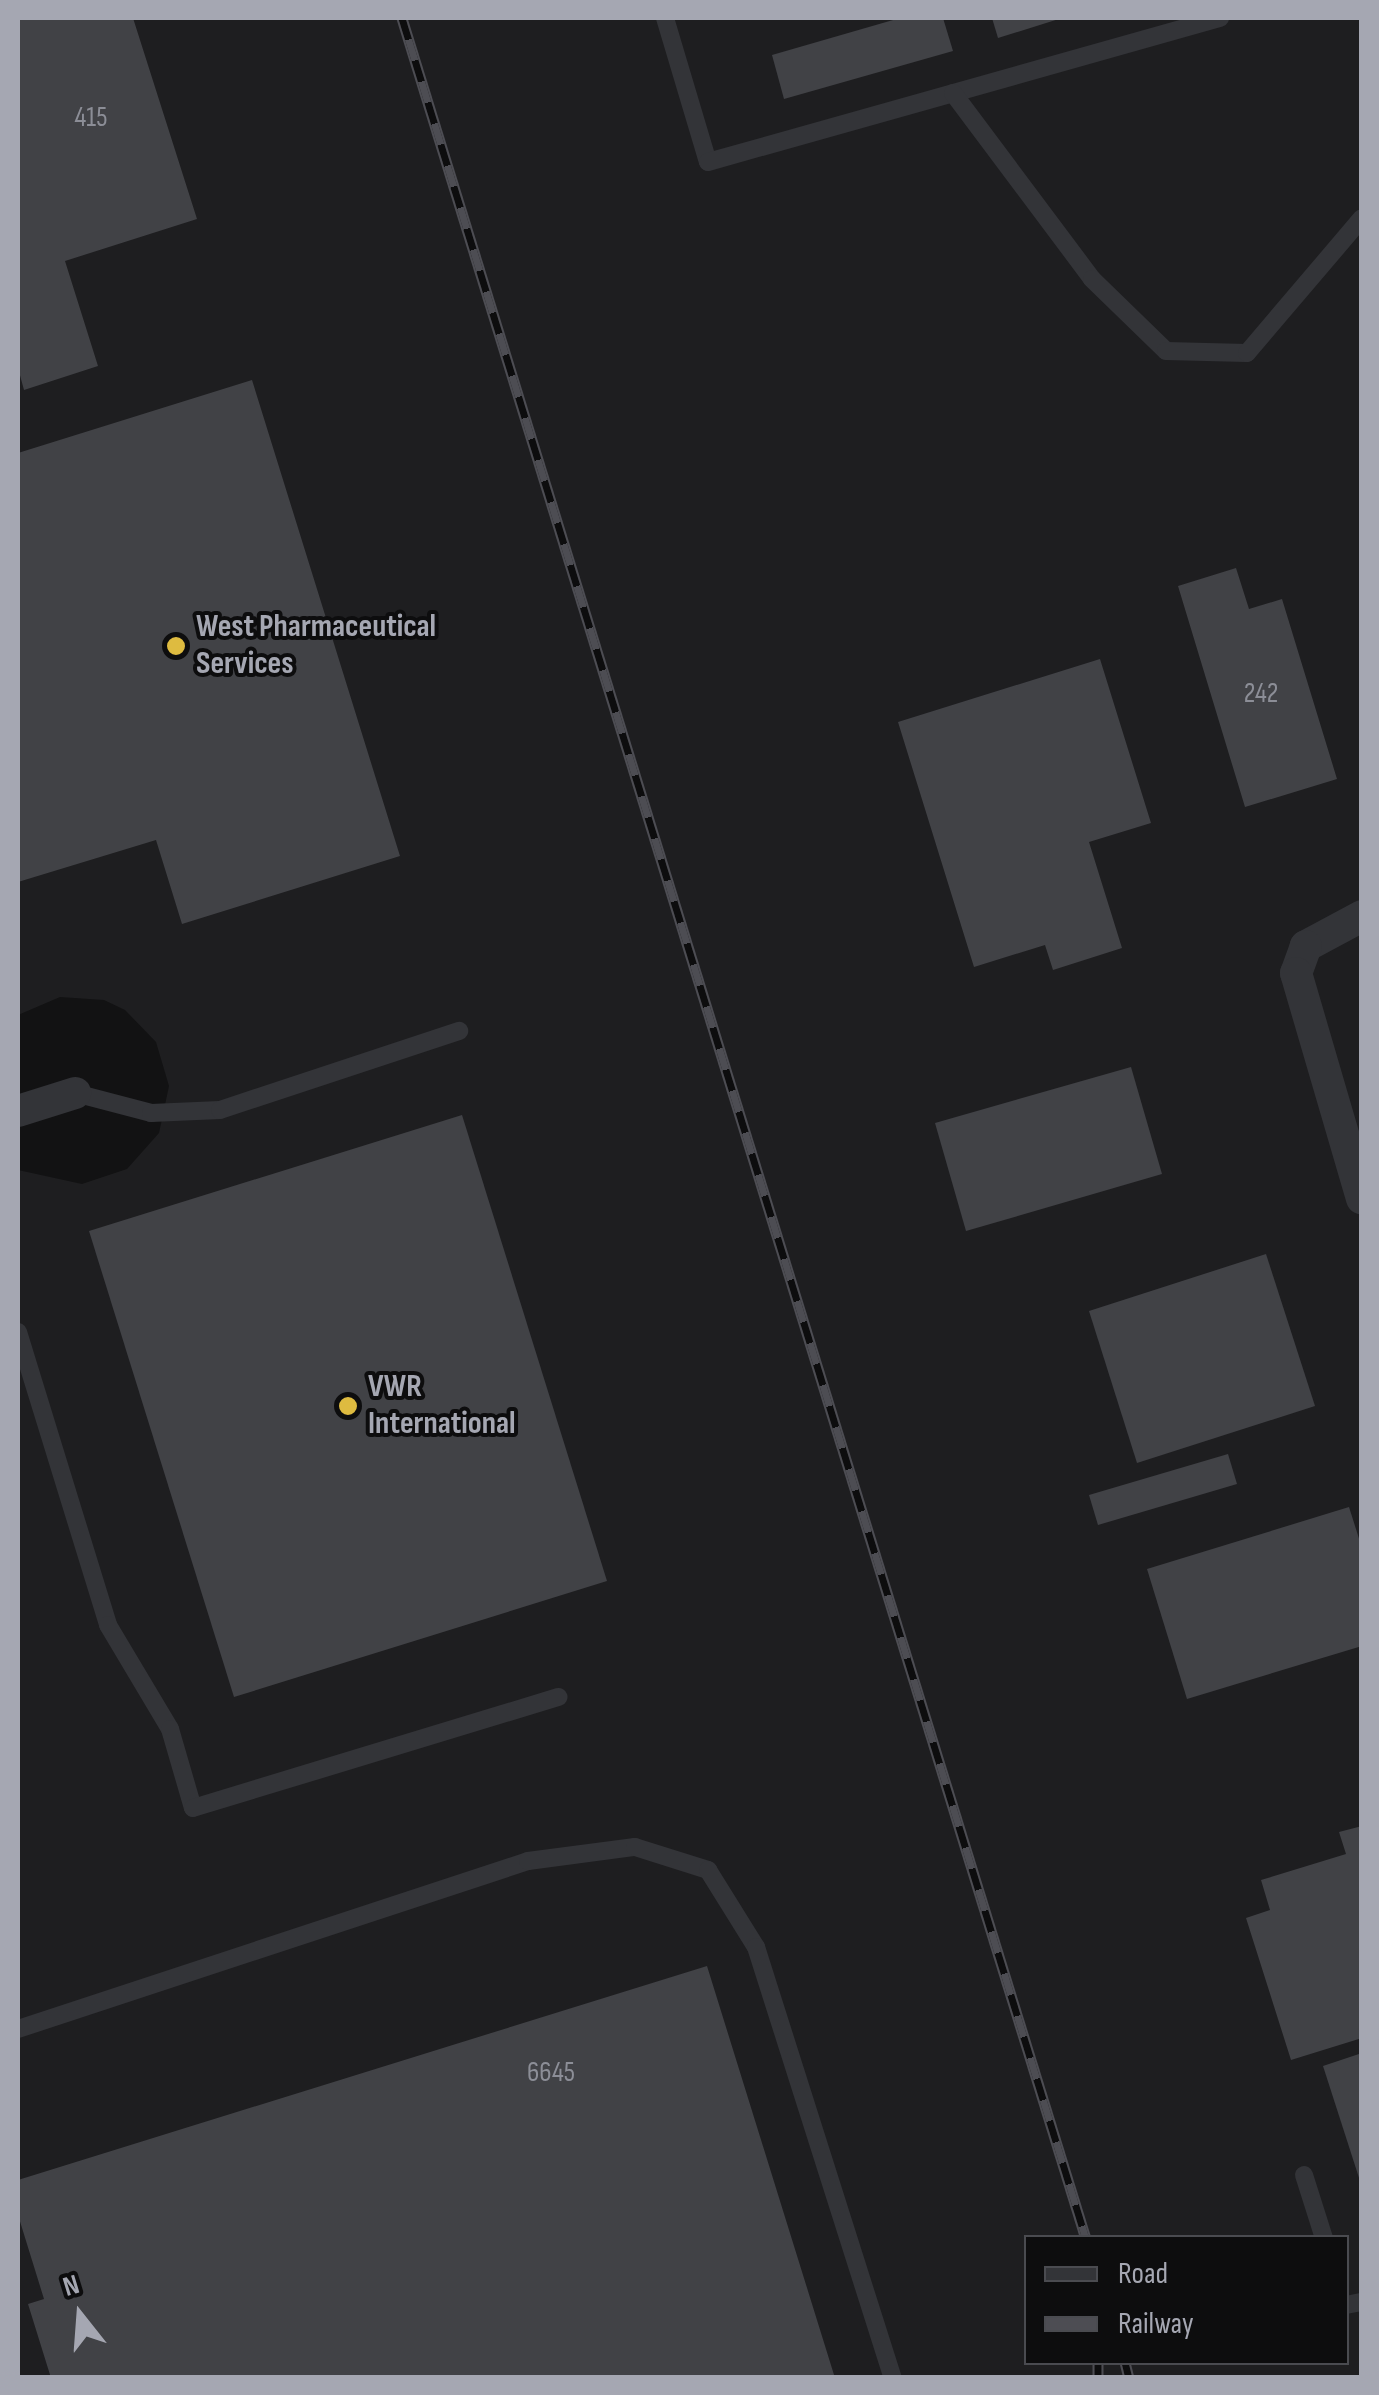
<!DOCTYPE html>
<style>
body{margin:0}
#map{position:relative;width:1379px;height:2395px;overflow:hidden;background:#121213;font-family:"Sofia Sans Condensed",sans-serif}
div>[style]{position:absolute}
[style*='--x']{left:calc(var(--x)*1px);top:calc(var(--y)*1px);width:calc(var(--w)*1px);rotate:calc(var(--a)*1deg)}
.built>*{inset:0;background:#1e1e20}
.building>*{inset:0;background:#414246}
.service>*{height:18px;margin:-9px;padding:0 9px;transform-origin:9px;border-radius:9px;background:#333438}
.minor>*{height:32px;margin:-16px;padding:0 16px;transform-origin:16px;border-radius:16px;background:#333438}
.rail>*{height:11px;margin-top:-5.5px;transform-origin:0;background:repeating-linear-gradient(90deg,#0d0d0e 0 22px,#4d4d53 0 44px);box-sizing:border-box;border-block:2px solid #4d4d53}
.dots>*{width:28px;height:28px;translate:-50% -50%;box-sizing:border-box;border:5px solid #0d0d0e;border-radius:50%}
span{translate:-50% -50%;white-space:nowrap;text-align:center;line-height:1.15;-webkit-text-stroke:8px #0d0d0e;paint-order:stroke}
.number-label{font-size:28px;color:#8c8e97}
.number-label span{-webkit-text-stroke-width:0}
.poi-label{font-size:32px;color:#a5a7b2;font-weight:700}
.left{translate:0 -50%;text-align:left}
.frame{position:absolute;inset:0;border:20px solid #a5a7b2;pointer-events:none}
.legend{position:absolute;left:1024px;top:2235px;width:325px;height:130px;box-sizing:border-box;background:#0d0d0e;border:2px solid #4a4b50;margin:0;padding:12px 18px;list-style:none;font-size:30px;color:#a5a7b2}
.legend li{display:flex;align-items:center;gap:20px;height:50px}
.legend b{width:50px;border:2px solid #4a4b50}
.north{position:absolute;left:30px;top:2265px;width:100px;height:100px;-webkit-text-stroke:8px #0d0d0e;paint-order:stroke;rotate:343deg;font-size:28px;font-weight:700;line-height:40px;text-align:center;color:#a5a7b2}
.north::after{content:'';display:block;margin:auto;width:35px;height:45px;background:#a5a7b2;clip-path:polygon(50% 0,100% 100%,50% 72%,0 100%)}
</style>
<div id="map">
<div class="built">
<div style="clip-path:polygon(evenodd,18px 18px,1361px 18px,1361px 2377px,18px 2377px,18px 1170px,82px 1184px,127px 1169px,159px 1133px,169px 1086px,156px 1042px,125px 1010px,104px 1000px,60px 997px,18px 1015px,18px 18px,1026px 2238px,1346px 2238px,1346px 2362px,1026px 2362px,1026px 2238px)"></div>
</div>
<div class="building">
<div style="clip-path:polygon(18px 18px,133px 18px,197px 219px,65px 261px,98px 366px,24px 390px,18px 368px)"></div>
<div style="clip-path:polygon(900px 18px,943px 18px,953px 51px,784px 99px,772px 55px)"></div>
<div style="clip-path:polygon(992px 18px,1062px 18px,998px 38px)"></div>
<div style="clip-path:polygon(252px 380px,400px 856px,182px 924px,156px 840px,18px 882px,18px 453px)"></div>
<div style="clip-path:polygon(1236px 568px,1249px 609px,1282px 599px,1337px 779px,1245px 807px,1178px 586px)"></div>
<div style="clip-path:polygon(1100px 659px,1151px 823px,1089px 842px,1122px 948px,1053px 970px,1045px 945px,974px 967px,898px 722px)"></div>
<div style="clip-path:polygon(1131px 1067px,1162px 1174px,966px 1231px,935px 1123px)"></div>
<div style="clip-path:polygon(462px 1115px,607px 1581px,234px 1697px,89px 1231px)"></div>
<div style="clip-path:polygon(1266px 1254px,1315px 1406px,1137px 1463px,1089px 1311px)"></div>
<div style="clip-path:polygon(1228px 1454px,1237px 1484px,1098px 1525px,1089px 1495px)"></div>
<div style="clip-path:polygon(1349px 1507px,1362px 1548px,1362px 1646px,1187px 1699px,1147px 1569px)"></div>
<div style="clip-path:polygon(1362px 1826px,1362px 2038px,1291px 2060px,1246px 1918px,1270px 1910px,1261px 1880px,1346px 1854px,1339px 1832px)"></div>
<div style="clip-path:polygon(707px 1966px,835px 2378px,51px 2378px,28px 2304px,44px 2299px,18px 2215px,18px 2180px)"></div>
<div style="clip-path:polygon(1362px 2053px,1362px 2183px,1361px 2184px,1323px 2066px)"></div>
</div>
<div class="service">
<div style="--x:665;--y:18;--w:150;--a:73.4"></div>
<div style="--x:708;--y:162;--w:532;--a:-15.71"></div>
<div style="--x:953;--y:93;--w:232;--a:53.2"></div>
<div style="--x:1092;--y:279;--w:103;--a:44.2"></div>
<div style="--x:1166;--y:351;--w:81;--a:1.4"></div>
<div style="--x:1247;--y:353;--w:177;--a:-49.6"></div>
<div style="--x:75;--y:1093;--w:79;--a:14.7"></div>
<div style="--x:151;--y:1113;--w:69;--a:-2.5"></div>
<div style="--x:220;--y:1110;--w:252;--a:-18.3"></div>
<div style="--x:18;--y:1332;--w:307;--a:72.9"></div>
<div style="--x:108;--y:1625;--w:121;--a:59.2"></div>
<div style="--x:170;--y:1729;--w:82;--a:73.8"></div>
<div style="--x:193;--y:1808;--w:382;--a:-16.9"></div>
<div style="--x:18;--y:2029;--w:537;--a:-18.23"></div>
<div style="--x:528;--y:1861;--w:108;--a:-7.5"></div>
<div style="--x:635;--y:1847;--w:77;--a:17.5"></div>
<div style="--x:708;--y:1870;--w:91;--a:58.1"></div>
<div style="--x:756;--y:1947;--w:452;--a:72.4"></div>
<div style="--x:1304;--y:2175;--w:66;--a:72.4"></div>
<div style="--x:1346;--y:2305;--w:16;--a:-11"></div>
</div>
<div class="minor">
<div style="--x:1362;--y:916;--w:64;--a:151.8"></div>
<div style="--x:1306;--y:946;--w:29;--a:110"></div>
<div style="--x:1296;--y:973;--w:235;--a:73.7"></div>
<div style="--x:18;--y:1111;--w:60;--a:-17.5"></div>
</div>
<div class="rail">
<div style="--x:402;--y:18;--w:2323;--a:72.88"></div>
<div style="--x:1125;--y:2362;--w:16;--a:76"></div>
<div style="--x:1098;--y:2378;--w:16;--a:-90"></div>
</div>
<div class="dots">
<div style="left:176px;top:646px;background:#debb40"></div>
<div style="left:348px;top:1406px;background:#debb40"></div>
</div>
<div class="number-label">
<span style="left:91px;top:118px">415</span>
<span style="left:1261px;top:694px">242</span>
<span style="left:551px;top:2073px">6645</span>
</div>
<div class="poi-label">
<span class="left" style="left:196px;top:646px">West Pharmaceutical<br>Services</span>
<span class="left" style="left:368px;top:1406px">VWR<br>International</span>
</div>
<div class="frame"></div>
<ul class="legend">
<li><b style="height:12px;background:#333438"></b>Road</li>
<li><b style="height:12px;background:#4d4d53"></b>Railway</li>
</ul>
<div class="north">N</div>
</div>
